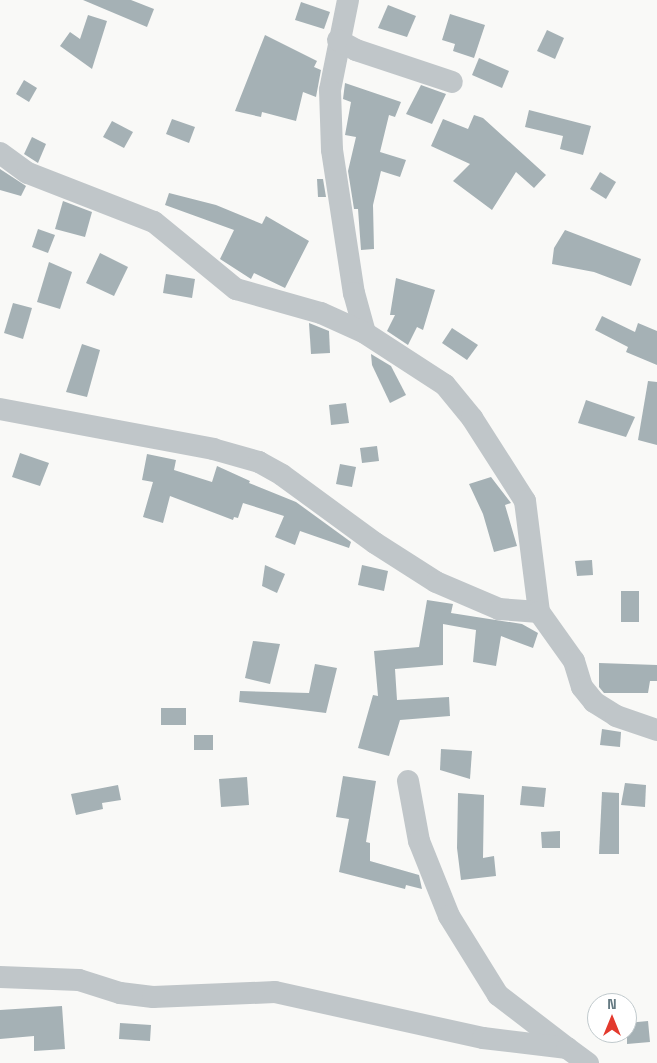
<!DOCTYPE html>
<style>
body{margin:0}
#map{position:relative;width:657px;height:1063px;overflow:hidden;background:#f9f9f7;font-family:"Space Grotesk",sans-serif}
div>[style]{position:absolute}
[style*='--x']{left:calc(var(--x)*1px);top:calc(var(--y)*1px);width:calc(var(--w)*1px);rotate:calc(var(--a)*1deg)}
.building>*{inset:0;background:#a5b1b5}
.street>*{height:22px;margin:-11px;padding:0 11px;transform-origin:11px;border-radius:11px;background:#c0c6c9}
span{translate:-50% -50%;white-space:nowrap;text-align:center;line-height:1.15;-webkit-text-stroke:5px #fff;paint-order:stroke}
.north{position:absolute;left:587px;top:993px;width:50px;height:50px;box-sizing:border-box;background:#fff;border:1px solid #c1cacd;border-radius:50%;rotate:0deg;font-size:14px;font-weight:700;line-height:20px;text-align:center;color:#657a82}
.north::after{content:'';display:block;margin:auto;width:18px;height:22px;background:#e33a2e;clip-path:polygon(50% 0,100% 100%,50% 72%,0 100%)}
</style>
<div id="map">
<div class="building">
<div style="clip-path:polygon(83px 0,131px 0,154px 9px,147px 27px)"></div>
<div style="clip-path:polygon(301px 2px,330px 12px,324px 29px,295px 20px)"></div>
<div style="clip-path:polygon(388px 5px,416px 16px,407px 37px,378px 28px)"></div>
<div style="clip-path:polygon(450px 14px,485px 25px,474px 58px,453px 51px,455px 44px,442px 40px)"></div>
<div style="clip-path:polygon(88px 15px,107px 21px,92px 69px,60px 46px,70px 32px,80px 39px)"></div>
<div style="clip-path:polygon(547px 30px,564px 38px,555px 59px,537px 51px)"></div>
<div style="clip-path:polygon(265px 35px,317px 61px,314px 67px,321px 70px,316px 97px,303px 92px,296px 121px,262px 112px,261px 117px,235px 111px)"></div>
<div style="clip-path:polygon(479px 58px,509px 71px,502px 88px,472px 75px)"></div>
<div style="clip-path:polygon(24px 80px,37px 88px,29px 102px,16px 94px)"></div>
<div style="clip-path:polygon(345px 83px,401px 102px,395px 117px,389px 115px,380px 152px,406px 160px,400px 177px,381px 171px,373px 205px,374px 249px,361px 250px,358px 209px,354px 209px,348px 171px,356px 137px,345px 135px,351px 102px,343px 99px)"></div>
<div style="clip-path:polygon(421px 85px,446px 94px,432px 124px,406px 114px)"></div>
<div style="clip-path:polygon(529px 110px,591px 126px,583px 155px,560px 149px,563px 136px,525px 127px)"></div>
<div style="clip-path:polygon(474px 115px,483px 118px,546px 175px,534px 188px,516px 172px,492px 210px,453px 181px,470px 164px,431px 146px,443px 119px,468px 129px)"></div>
<div style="clip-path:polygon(172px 119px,195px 127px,189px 143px,166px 134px)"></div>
<div style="clip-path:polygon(112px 121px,133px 132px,124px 148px,103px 137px)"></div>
<div style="clip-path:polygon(32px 137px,46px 144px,38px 163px,24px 154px)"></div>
<div style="clip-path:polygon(0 169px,26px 186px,21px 196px,0 190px)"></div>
<div style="clip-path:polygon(600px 172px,616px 182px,606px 199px,590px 189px)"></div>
<div style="clip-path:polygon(317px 179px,323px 179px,326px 197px,318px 197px)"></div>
<div style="clip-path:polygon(169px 193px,216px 205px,262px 224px,266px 216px,309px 241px,285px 288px,254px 273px,251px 279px,220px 259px,234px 230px,165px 205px)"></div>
<div style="clip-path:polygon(63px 201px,92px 212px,85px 237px,55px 229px)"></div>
<div style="clip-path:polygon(38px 229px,55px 235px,48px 253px,32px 247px)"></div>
<div style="clip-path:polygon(565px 230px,641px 259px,631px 286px,594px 272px,552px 264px,554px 248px)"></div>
<div style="clip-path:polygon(100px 253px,128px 267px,114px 296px,86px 283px)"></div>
<div style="clip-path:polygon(49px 262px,72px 272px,60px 309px,37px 302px)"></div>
<div style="clip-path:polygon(166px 274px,195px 279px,192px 298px,163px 293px)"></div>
<div style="clip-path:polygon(396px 278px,435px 290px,423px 330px,417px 327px,408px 345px,387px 331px,395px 315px,390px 315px)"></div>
<div style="clip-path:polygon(13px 303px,32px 308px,23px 339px,4px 333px)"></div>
<div style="clip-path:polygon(602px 316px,635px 332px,638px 323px,657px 331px,657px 365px,626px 352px,628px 347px,595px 330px)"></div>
<div style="clip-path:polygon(309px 323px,329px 331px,330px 353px,311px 354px)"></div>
<div style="clip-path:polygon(452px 328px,478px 345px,467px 360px,442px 343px)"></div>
<div style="clip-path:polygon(82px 344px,100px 350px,87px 397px,66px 392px)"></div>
<div style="clip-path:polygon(371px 354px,391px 366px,406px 395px,390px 403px,372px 365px)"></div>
<div style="clip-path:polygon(648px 381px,657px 382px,657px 445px,638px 440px)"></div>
<div style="clip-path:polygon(586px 400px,635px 417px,626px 437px,578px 423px)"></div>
<div style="clip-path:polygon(346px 403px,349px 423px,331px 425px,329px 405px)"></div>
<div style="clip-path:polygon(377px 446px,379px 461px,362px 463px,360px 448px)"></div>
<div style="clip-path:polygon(20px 453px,49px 463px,40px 486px,12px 477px)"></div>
<div style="clip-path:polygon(147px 454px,176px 460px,174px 470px,212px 482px,217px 466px,250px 481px,249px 483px,296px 502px,351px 542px,349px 548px,300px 531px,295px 545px,275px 537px,284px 516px,243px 503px,238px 518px,234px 517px,233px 520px,170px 496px,163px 523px,143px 517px,153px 482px,142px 480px)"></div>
<div style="clip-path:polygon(340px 464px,356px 467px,352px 487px,336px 484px)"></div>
<div style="clip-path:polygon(491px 477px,511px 503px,505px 505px,517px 546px,494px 552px,483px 514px,469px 484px)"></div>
<div style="clip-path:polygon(592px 560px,593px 575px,577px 576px,575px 561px)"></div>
<div style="clip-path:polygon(265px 565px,285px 574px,277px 593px,262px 586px)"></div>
<div style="clip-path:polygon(362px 565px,388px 571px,384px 591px,358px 585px)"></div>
<div style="clip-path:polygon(621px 591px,639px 591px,639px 622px,621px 622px)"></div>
<div style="clip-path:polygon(427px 600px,453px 604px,451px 613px,522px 624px,538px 633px,533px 648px,501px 636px,496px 666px,473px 662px,476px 630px,443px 624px,443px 665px,395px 669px,397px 700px,449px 697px,450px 716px,400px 720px,389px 756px,358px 748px,373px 695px,378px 696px,374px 651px,419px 647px)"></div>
<div style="clip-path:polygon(253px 641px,280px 644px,270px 684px,245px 678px)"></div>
<div style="clip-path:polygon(599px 663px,657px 665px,657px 681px,650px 681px,648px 693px,604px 693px,599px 687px)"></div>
<div style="clip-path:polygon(315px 664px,337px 668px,326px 713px,239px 702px,240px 691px,309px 693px)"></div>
<div style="clip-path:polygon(161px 708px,186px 708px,186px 725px,161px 725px)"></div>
<div style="clip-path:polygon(602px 729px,621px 732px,620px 747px,600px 745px)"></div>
<div style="clip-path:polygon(194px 735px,213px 735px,213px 750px,194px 750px)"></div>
<div style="clip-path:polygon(441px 749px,472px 751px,470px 779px,440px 770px)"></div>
<div style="clip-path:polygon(343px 776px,376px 781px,366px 842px,370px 843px,370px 861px,419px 875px,422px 889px,406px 885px,405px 889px,339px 872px,349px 819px,336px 817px)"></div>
<div style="clip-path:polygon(247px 777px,249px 805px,221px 807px,219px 779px)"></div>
<div style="clip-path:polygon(625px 783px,646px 785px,645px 807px,621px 805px)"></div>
<div style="clip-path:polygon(118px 785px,121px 800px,102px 803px,103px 809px,76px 815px,71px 794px)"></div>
<div style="clip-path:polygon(522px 786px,546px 788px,544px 807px,520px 805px)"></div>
<div style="clip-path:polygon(602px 792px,619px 793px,619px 854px,599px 854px)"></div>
<div style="clip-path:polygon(458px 793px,484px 795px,483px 858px,494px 856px,496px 876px,461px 880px,457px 848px)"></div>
<div style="clip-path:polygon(560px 831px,560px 848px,542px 848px,541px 832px)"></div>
<div style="clip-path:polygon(62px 1006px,65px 1049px,34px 1051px,34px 1036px,0 1039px,0 1010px)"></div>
<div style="clip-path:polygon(648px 1021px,650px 1042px,627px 1044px,627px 1023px)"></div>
<div style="clip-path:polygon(120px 1023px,151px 1025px,150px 1041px,119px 1039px)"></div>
</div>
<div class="street">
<div style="--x:348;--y:0;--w:92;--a:101.3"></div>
<div style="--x:330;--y:90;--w:60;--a:88.1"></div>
<div style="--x:332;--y:150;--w:145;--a:81.3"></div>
<div style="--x:354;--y:293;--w:41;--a:74.6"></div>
<div style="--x:338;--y:40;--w:21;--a:29"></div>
<div style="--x:356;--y:50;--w:101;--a:18.4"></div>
<div style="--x:0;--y:153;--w:34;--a:36"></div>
<div style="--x:28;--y:173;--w:135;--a:21.3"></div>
<div style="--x:154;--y:222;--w:106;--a:39.3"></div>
<div style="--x:236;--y:289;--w:88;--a:15.8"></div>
<div style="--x:321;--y:313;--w:48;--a:24.4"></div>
<div style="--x:365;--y:333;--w:95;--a:33"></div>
<div style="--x:445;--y:385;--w:43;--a:50.7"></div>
<div style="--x:472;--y:418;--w:98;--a:57.4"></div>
<div style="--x:525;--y:501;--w:112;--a:82.8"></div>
<div style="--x:0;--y:409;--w:217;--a:10.6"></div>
<div style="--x:213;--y:449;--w:48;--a:15.8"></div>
<div style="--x:259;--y:462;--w:26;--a:29"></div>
<div style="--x:282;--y:475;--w:115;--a:36.2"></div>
<div style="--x:375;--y:543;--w:72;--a:32.6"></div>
<div style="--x:436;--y:582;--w:69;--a:23.2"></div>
<div style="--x:499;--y:609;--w:40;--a:4.3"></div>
<div style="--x:539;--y:612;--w:60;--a:54.5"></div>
<div style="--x:574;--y:661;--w:27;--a:73"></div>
<div style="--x:582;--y:687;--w:19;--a:51"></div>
<div style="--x:594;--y:702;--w:26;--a:32"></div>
<div style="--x:616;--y:716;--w:43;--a:18.9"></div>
<div style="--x:408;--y:781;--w:61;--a:79.6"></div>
<div style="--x:419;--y:841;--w:81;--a:68.2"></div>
<div style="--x:449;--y:916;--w:93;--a:58.2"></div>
<div style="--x:498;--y:995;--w:87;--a:37.5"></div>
<div style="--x:0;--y:977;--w:79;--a:2.2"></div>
<div style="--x:79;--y:980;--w:43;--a:17.6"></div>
<div style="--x:120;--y:993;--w:33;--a:7"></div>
<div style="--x:153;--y:997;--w:122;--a:-2.3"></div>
<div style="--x:275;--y:992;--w:213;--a:12.5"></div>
<div style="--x:483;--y:1038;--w:85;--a:6.8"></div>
<div style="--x:567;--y:1048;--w:26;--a:36"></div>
</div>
<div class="north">N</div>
</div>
